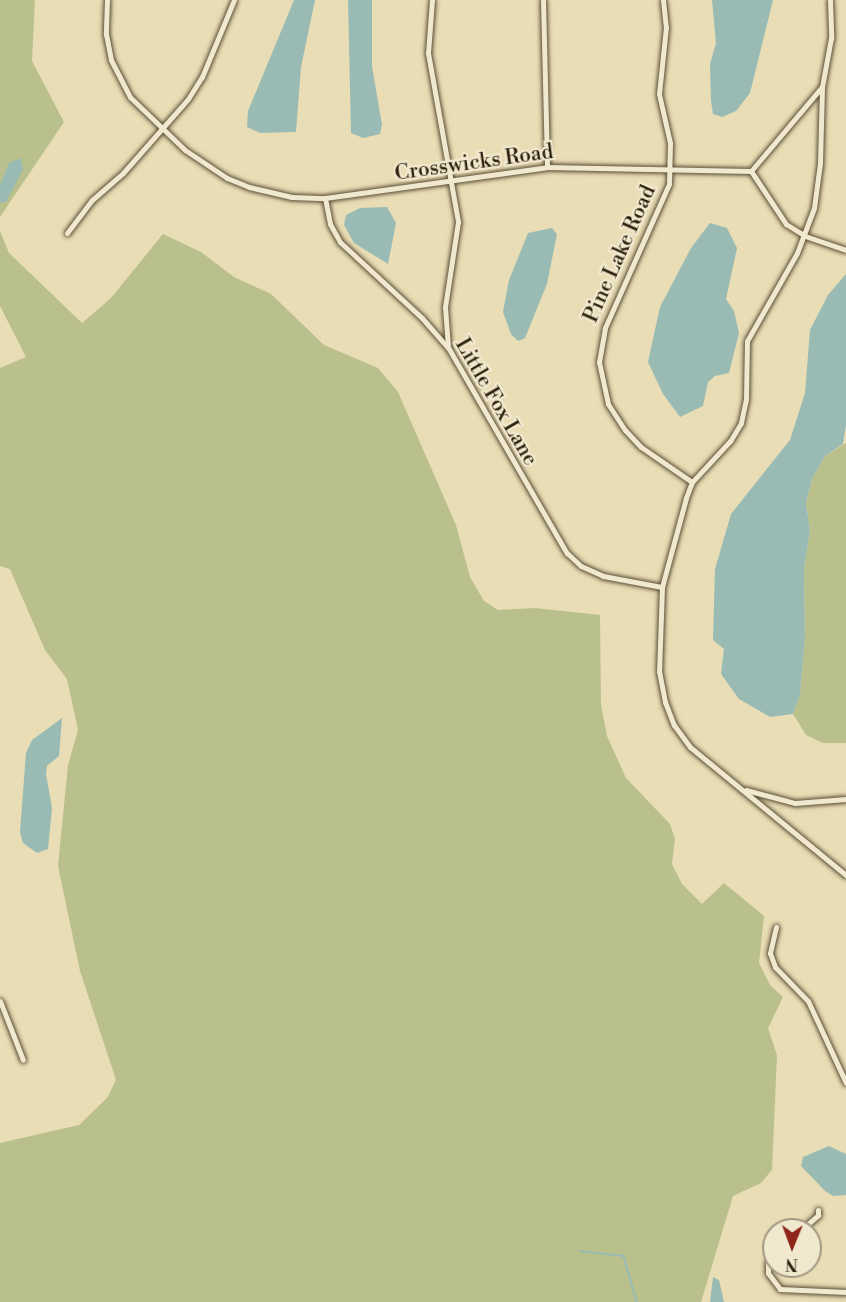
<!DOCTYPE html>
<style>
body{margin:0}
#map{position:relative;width:846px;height:1302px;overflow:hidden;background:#e9ddb5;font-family:"Libre Bodoni",serif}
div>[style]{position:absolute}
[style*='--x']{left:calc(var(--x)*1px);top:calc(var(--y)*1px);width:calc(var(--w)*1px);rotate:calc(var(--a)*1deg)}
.green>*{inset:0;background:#b9c08c}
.water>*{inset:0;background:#99bbb4}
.stream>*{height:1.5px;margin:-0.75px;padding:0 0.75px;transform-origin:0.75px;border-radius:0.75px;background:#99bbb4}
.roads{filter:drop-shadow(0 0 2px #5c4e36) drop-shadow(0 0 2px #5c4e36)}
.street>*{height:5px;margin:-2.5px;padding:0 2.5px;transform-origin:2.5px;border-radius:2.5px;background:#f1e9cf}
span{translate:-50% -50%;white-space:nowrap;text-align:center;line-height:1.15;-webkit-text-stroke:4.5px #f1e9cf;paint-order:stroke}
.street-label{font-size:21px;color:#2d1f0b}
.north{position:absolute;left:762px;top:1218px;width:60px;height:60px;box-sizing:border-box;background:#f1e9cf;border:2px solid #a39881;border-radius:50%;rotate:181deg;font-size:16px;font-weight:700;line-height:24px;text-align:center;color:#2d1f0b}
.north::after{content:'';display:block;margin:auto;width:21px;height:27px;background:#8f2418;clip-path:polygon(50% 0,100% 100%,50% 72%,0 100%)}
</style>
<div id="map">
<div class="green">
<div style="clip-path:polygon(0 0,35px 0,32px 61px,64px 122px,0 217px)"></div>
<div style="clip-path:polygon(0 231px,9px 253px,82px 323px,111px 298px,163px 234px,201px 252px,234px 277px,271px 294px,324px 345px,378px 368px,398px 392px,456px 525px,470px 577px,484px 601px,498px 610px,535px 608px,600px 615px,601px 705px,607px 736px,626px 778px,670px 824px,675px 839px,672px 864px,682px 884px,702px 904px,724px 883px,764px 916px,759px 963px,770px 985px,783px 997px,768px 1028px,777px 1055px,772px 1170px,761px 1183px,733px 1196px,701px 1302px,0 1302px,0 1143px,79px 1125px,107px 1098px,116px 1080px,80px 971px,58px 866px,68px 765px,78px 730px,67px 679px,45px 650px,10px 569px,0 566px,0 368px,26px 357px,0 306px)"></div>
<div style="clip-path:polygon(846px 443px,846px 743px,823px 743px,806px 735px,793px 714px,800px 695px,805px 638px,804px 570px,810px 530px,806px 503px,812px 479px,825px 456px)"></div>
</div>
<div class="water">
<div style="clip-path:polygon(294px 0,315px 0,301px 67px,296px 132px,260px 133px,247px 127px,248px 111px)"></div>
<div style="clip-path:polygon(348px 0,372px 0,372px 66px,382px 125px,380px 134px,363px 138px,351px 133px)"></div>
<div style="clip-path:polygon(712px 0,773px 0,750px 93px,736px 111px,722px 117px,713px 114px,711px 101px,710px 64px,716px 43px)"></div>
<div style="clip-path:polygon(21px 158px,23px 169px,6px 202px,0 203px,0 185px,9px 163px)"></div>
<div style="clip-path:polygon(387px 207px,396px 223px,388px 264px,354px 243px,344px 225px,346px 215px,360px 208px)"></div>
<div style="clip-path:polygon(710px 223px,727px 228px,737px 248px,726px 299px,734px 311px,739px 333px,729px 373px,715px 376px,708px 382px,703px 406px,680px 417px,663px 394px,648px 362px,660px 307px,691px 248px)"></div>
<div style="clip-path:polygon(552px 228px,557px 234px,547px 284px,525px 338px,518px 341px,511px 334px,503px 312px,509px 280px,528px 233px)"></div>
<div style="clip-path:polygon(846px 274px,846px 425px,843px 444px,825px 456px,812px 479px,806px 503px,810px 530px,804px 570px,805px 638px,800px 695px,793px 714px,770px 717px,739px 699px,721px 674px,724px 649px,713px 640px,715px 569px,731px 514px,790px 440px,805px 393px,810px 330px,828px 295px)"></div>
<div style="clip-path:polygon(62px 718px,59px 756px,47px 766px,46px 774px,52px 808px,48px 849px,37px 853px,23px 843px,20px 832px,26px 753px,32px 740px)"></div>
<div style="clip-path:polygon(829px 1146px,846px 1154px,846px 1195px,833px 1196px,825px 1191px,801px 1166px,803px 1157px)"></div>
<div style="clip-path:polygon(713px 1277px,719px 1280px,724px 1302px,710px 1302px)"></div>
</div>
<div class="stream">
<div style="--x:581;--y:1251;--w:43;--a:6.6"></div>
<div style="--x:624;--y:1256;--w:48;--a:74.2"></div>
</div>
<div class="roads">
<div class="street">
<div style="--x:107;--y:0;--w:34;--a:92"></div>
<div style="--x:106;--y:34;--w:26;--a:79"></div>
<div style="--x:111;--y:60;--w:42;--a:62.8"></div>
<div style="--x:130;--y:97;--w:76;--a:43.9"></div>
<div style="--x:185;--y:150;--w:50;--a:33.7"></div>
<div style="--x:227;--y:178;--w:24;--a:22"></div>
<div style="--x:249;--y:187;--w:44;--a:13.1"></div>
<div style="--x:292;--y:197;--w:33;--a:2"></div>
<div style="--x:325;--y:198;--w:224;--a:-7.9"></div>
<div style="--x:547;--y:167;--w:204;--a:1.1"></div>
<div style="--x:751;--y:171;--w:64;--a:56.6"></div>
<div style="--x:786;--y:224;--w:22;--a:32"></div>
<div style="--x:805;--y:236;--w:43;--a:18.9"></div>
<div style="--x:432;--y:0;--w:53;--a:94.3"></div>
<div style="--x:428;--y:53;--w:172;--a:79.9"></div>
<div style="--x:458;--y:222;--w:86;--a:98.7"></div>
<div style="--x:445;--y:307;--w:40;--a:85.7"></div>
<div style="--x:543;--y:0;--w:167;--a:88.6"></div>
<div style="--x:663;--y:0;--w:27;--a:84"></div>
<div style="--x:666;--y:27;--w:67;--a:96"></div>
<div style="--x:659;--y:94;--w:50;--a:77.3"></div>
<div style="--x:670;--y:143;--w:41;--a:91.4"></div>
<div style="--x:669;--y:184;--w:158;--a:114"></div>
<div style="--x:605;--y:328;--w:35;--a:100"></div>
<div style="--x:599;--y:362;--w:43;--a:77.9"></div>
<div style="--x:608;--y:404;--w:31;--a:57"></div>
<div style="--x:625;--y:430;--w:23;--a:47"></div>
<div style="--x:641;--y:447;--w:62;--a:34.5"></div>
<div style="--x:830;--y:0;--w:38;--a:88"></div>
<div style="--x:831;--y:38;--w:50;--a:100.4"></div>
<div style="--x:822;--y:87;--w:76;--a:91.5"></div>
<div style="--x:820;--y:163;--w:45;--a:97.6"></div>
<div style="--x:814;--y:208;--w:48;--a:110.7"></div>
<div style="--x:797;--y:253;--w:101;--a:119.6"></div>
<div style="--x:747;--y:341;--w:58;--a:91"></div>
<div style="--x:746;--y:399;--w:25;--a:102"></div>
<div style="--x:741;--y:423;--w:21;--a:121"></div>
<div style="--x:730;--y:441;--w:56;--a:132.8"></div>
<div style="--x:692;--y:482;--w:17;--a:111"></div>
<div style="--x:686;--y:498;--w:92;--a:105.1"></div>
<div style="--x:662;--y:587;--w:84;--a:92"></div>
<div style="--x:659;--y:671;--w:32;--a:79"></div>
<div style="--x:665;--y:702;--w:25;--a:69"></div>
<div style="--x:674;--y:725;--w:27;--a:54"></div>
<div style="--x:690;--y:747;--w:202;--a:39.4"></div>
<div style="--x:751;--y:171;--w:109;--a:-49.9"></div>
<div style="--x:325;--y:198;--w:26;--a:79"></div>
<div style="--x:330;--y:224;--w:21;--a:61"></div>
<div style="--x:340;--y:242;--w:112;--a:42.8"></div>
<div style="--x:422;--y:318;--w:41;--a:48.9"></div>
<div style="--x:449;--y:349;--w:236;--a:60"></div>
<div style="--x:567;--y:553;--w:19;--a:43"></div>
<div style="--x:581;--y:566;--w:24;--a:24"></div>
<div style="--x:603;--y:576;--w:60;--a:10.6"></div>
<div style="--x:67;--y:233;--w:41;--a:-52.9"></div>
<div style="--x:92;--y:200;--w:41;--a:-41.1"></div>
<div style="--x:123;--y:173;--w:98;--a:-48.7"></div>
<div style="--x:188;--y:99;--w:26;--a:-58"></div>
<div style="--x:202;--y:77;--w:83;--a:-67.4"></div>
<div style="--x:746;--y:790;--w:51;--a:14.9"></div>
<div style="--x:795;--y:803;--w:51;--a:-4.5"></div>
<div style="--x:776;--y:927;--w:27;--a:103"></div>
<div style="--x:770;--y:953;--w:15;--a:70"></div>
<div style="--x:775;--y:967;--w:47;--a:45.9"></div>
<div style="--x:808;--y:1001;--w:90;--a:65.1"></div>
<div style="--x:0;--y:1001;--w:63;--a:68.7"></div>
<div style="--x:801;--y:1230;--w:23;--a:-41"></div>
<div style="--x:818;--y:1215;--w:5;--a:-90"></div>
<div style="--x:774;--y:1253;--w:12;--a:121"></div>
<div style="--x:768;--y:1263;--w:10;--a:90"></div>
<div style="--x:768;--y:1273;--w:20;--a:53"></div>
<div style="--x:780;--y:1289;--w:66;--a:2.6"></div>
</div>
</div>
<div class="street-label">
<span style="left:474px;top:163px;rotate:-8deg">Crosswicks Road</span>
<span style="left:620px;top:254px;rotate:-66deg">Pine Lake Road</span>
<span style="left:496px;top:402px;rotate:60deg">Little Fox Lane</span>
</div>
<div class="north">N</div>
</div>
